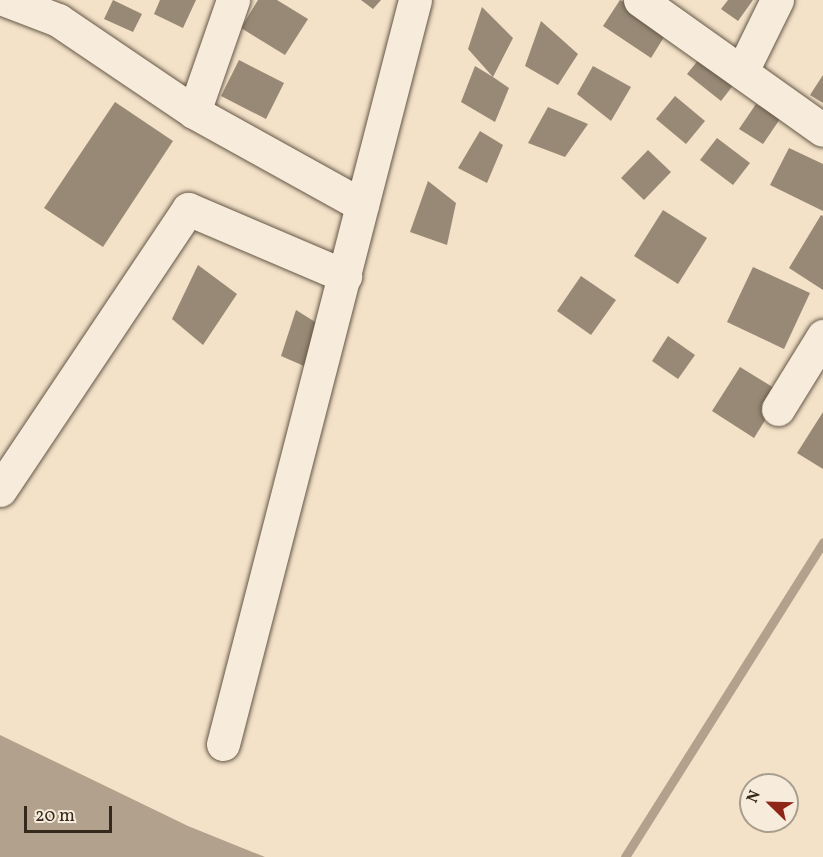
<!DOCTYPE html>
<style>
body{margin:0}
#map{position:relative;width:823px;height:857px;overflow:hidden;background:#f3e1c8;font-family:Vollkorn,serif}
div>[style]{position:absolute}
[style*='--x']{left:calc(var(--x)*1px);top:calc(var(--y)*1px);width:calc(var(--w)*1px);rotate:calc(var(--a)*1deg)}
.water>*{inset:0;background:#b2a28d}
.stream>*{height:9px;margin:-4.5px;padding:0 4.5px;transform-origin:4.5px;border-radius:4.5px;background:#b2a28d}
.building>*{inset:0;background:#978975}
.roads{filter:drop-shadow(0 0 2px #645746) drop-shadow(0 0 2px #645746)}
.minor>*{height:33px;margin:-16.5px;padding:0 16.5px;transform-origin:16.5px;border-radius:16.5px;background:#f7ecdb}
span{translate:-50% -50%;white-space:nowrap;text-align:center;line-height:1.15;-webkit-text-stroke:5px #f7ecdb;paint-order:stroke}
.north{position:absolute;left:739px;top:773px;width:60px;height:60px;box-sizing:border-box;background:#f7ecdb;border:2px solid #a99e8e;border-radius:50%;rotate:293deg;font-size:16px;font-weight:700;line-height:24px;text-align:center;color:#34291b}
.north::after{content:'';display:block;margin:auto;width:21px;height:27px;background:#8f2418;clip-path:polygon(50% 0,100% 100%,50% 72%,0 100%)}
.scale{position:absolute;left:24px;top:806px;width:88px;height:27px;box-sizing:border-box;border:3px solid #34291b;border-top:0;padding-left:8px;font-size:18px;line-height:21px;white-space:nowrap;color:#34291b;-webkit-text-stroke:4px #f7ecdb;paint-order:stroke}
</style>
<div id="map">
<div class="water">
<div style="clip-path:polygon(0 735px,188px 826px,265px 857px,0 857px)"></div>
</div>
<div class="stream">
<div style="--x:625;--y:857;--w:372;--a:-57.8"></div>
</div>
<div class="building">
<div style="clip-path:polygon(113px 0,142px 14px,133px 32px,104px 19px)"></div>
<div style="clip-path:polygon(160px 0,196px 0,183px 28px,154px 14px)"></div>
<div style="clip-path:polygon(258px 0,277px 0,308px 19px,285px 55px,241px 28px)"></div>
<div style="clip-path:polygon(361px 0,381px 0,373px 9px)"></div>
<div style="clip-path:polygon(620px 0,669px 29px,651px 58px,603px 26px)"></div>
<div style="clip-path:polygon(728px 0,753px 0,738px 21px,721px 9px)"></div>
<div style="clip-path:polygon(482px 7px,513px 38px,493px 77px,509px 88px,495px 122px,461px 102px,475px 66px,493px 77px,468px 49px)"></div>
<div style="clip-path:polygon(541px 21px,578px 54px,558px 85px,525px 66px)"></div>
<div style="clip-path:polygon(704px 53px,738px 79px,721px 101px,687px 74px)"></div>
<div style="clip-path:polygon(239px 60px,284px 83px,266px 119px,221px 96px)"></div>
<div style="clip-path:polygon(593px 66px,631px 87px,611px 121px,577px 94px)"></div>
<div style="clip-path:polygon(823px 75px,823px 103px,810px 95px)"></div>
<div style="clip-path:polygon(675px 96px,705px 121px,686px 144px,656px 119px)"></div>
<div style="clip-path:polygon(115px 102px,173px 141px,103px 247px,44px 208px)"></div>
<div style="clip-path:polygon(756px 104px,780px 119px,763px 144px,739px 129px)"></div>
<div style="clip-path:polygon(548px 107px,588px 124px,565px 157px,528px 143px)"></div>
<div style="clip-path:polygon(480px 131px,503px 145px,487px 183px,458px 168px)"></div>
<div style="clip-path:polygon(717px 138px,750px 163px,733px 185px,700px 160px)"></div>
<div style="clip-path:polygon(789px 148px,823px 164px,823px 211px,770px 185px)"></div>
<div style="clip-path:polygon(648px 150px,671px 172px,644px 200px,621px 178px)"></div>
<div style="clip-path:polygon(428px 181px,456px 203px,447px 245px,410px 232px)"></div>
<div style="clip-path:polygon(663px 210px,707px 238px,678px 284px,634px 256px)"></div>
<div style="clip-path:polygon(821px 215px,823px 216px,823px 290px,789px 268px)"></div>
<div style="clip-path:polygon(198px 265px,237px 294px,203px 345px,172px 319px)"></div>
<div style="clip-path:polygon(753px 267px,810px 293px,784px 349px,727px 322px)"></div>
<div style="clip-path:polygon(581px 276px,616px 300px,591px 335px,557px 311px)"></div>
<div style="clip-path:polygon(296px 310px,320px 325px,304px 366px,281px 356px)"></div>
<div style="clip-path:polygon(668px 336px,695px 355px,678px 379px,652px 361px)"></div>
<div style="clip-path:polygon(740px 367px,782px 393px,754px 438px,712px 411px)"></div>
<div style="clip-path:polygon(823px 412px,823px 469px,797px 453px)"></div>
</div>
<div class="roads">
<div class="minor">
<div style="--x:6;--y:0;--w:56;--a:21"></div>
<div style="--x:58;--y:20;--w:164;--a:34.1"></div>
<div style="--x:194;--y:112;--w:192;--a:29"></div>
<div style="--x:640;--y:0;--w:224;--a:35.4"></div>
<div style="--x:743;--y:69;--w:77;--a:-63.8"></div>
<div style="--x:194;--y:112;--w:119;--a:-70.8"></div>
<div style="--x:778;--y:409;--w:86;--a:-58.3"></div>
<div style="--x:0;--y:490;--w:338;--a:-56.2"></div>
<div style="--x:188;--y:209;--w:171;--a:23.1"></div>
<div style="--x:223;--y:744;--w:768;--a:-75.53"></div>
</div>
</div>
<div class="north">N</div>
<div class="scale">20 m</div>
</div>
